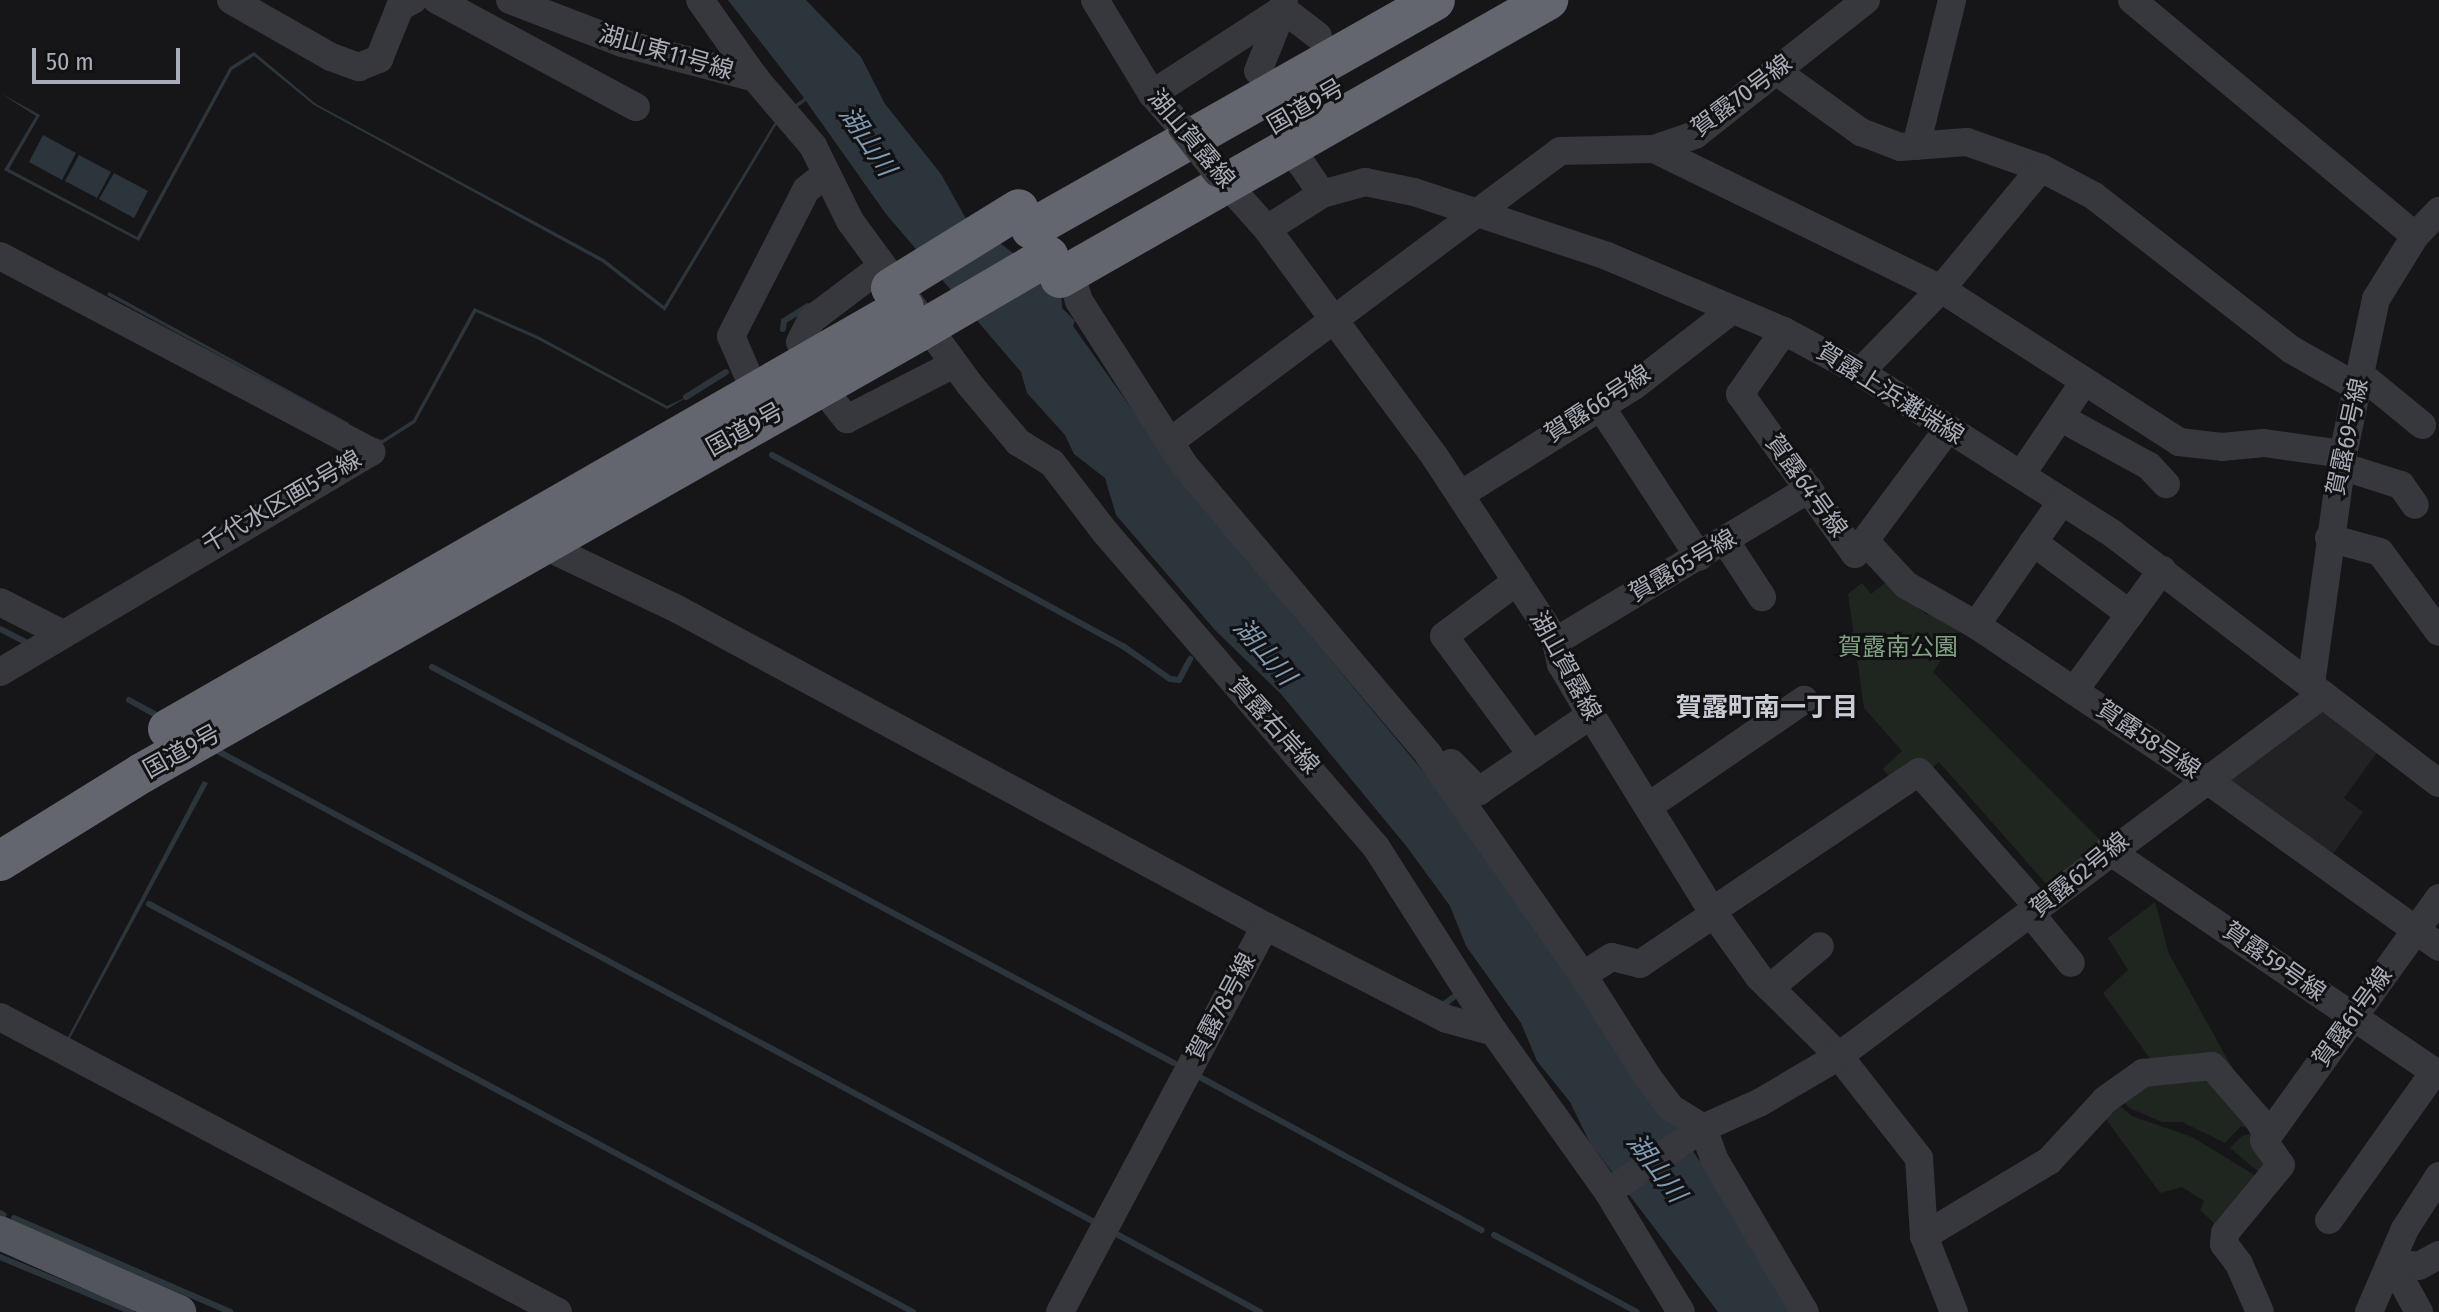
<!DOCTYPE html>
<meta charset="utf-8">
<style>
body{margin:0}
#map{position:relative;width:2439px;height:1312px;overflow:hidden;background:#161618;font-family:"Fira Sans Condensed","Noto Sans JP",sans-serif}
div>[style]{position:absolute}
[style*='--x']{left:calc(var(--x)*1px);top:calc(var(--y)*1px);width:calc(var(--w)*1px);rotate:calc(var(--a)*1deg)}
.built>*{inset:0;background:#222225}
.green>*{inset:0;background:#1e261f}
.water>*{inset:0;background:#2c353c}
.stream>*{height:6px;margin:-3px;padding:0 3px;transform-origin:3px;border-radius:3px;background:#2c353c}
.minor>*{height:28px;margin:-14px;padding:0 14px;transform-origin:14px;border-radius:14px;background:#37383d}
.major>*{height:34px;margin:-17px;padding:0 17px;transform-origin:17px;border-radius:17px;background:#53555c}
.highway>*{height:40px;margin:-20px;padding:0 20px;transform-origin:20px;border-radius:20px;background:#63666e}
.minor-bridge>*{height:28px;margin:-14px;padding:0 14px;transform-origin:14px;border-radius:14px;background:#37383d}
.highway-bridge>*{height:40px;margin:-20px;padding:0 20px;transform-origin:20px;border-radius:20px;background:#63666e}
span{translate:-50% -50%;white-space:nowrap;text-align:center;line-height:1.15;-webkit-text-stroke:6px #111113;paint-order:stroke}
.street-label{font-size:24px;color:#a8adb8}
.park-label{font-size:24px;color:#7fa381}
.water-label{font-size:26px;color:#7f9bb3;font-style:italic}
.neighbourhood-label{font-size:26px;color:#c9ccd4;font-weight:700}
.scale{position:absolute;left:32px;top:48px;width:148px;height:36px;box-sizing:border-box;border:4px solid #a8adb8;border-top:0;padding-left:10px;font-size:24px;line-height:28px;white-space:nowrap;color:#a8adb8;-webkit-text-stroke:6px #111113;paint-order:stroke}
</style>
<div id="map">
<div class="built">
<div style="clip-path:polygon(2321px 707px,2378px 751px,2344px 798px,2363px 812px,2330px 858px,2227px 778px)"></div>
</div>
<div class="green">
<div style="clip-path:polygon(1890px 579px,1921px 603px,1918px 608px,1927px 615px,1933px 610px,1965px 625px,1933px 672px,2105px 845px,2049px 887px,1939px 762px,1927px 772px,1894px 782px,1883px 769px,1902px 751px,1864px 708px,1848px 594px,1862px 583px,1871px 594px)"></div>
<div style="clip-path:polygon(2155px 902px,2169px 954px,2239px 1080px,2154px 1064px,2103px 993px,2128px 970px,2108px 938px)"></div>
<div style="clip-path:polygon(2209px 1072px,2250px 1129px,2241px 1126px,2225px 1143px,2182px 1122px,2162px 1122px,2129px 1108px,2117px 1094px,2128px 1086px)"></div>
<div style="clip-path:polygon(2112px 1099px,2132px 1116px,2192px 1137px,2258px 1177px,2260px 1173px,2230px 1148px,2242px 1136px,2250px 1134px,2275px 1163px,2221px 1230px,2200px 1210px,2204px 1201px,2182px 1187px,2160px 1193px,2100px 1111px)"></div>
</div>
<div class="water">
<div style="clip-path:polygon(728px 0,806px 0,861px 57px,885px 104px,941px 174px,965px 217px,1061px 289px,1062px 308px,1075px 321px,1073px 326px,1189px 490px,1447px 800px,1713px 1180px,1790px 1312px,1718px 1312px,1590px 1143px,1570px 1102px,1537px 1061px,1521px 1023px,1466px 946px,1450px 906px,1407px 847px,1281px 694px,1215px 630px,1116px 515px,1105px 478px,1074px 454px,1065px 435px,1027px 393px,1021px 372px,886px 214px,806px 101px,779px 120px,665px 311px,602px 262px,314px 105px,254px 56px,232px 70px,139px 241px,4px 170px,36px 116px,0 93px,40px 115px,9px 169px,137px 237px,230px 67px,254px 52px,316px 104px,604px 259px,664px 306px,778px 117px,804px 98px)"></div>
<div style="clip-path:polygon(43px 135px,76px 153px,62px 180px,29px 162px)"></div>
<div style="clip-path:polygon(79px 155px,111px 172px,97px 198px,65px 181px)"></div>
<div style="clip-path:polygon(114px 173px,148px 191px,134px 218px,99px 199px)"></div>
<div style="clip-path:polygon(109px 292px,349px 423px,348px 425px,107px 295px)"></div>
<div style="clip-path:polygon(474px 308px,538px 336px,667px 406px,691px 395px,667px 409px,537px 339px,476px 312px,415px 423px,382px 444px,372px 437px,382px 440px,413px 420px)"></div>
<div style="clip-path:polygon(203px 781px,208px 783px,69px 1040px,67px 1039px)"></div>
</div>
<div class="stream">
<div style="--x:783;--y:329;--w:8;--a:-83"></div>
<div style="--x:784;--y:321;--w:28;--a:-32"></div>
<div style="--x:686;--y:397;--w:47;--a:-32"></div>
<div style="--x:772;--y:455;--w:400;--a:28.6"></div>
<div style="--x:1123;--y:646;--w:57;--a:35.1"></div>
<div style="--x:1170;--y:679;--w:9;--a:6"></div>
<div style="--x:1179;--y:680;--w:24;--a:-62"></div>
<div style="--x:0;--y:629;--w:33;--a:27"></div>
<div style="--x:432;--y:667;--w:841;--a:28.09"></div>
<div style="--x:129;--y:700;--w:37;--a:29"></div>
<div style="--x:212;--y:748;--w:1006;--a:28.25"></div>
<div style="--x:149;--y:904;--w:866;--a:28.1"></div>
<div style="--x:1443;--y:1005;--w:15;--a:-37"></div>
<div style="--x:1196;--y:1075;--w:325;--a:28.5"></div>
<div style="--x:0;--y:1213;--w:4;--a:27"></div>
<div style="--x:14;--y:1218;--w:236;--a:23.5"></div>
<div style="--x:1111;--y:1231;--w:170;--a:28.5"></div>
<div style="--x:1494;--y:1235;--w:162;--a:28.3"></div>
<div style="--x:0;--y:1257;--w:143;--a:22.6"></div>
</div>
<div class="minor">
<div style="--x:231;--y:0;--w:115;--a:29.7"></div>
<div style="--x:331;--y:57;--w:30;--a:20"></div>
<div style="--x:359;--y:67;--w:22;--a:-22"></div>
<div style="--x:379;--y:59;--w:56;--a:-68"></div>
<div style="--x:400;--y:7;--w:15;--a:-28"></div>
<div style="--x:437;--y:0;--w:226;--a:28.3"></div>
<div style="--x:510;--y:0;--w:120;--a:21"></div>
<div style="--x:622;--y:43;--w:138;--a:14.7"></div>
<div style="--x:700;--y:0;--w:95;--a:54.8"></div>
<div style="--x:755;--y:78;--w:89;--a:49.5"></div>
<div style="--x:813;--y:146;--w:84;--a:63.7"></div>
<div style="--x:850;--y:221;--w:203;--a:53.8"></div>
<div style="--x:970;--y:385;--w:75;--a:49.9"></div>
<div style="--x:1018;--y:442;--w:40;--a:32"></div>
<div style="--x:1052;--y:463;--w:87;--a:52.5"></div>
<div style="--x:1105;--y:532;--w:416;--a:49.3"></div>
<div style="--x:1376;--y:847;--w:219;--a:57.5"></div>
<div style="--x:1494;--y:1032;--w:196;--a:54.5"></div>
<div style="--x:1608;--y:1192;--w:140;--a:58.7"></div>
<div style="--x:1095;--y:0;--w:110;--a:58.8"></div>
<div style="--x:1152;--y:94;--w:45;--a:48.6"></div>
<div style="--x:2132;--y:0;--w:368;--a:39.8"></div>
<div style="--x:1258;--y:71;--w:67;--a:-68"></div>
<div style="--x:1283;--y:9;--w:44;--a:37.6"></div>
<div style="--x:1776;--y:71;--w:105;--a:35.7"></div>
<div style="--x:1861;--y:132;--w:42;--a:21"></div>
<div style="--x:1900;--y:147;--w:67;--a:-4.3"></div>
<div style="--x:1967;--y:142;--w:78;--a:19.4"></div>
<div style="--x:1152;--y:94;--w:156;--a:-33"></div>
<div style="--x:1283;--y:9;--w:9;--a:-84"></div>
<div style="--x:1296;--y:142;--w:22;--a:77"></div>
<div style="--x:1301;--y:163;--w:37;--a:56"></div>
<div style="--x:1916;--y:146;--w:150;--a:-76.1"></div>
<div style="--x:1654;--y:149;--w:319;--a:26"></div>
<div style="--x:1941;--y:289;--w:283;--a:32.7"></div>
<div style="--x:2179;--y:442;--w:43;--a:6.6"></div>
<div style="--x:2222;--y:447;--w:42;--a:-5.4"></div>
<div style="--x:2264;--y:443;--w:80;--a:7.9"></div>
<div style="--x:1217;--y:173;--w:75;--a:48.2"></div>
<div style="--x:1267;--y:229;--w:283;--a:53.6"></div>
<div style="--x:1435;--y:457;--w:220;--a:56.7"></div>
<div style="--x:1556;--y:641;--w:24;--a:78"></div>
<div style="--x:1561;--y:664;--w:59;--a:59.5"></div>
<div style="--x:1591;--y:715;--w:234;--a:58.3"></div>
<div style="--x:1714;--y:914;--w:77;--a:54.5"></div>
<div style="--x:1759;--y:977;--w:112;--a:44.6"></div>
<div style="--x:1839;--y:1056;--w:130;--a:51.9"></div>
<div style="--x:1919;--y:1158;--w:78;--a:86.3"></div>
<div style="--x:1924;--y:1236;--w:82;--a:68.5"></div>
<div style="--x:1267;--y:229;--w:65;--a:-32.5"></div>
<div style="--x:1322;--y:194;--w:45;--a:-15.6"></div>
<div style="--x:1365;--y:182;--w:50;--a:11.5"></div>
<div style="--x:1414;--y:192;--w:203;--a:18.3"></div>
<div style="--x:1607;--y:256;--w:192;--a:23"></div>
<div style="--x:1784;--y:331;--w:86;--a:28.3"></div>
<div style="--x:1860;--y:372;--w:300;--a:32.6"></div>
<div style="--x:2113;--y:534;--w:410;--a:37.4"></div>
<div style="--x:0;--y:256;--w:420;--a:27.8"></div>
<div style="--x:371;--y:452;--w:431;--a:149.3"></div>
<div style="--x:1070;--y:273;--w:29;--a:72"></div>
<div style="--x:1079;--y:301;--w:196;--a:57.3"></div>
<div style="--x:1185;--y:466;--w:377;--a:49.8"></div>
<div style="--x:1428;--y:754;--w:270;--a:55"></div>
<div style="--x:1583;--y:975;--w:123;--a:57.6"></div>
<div style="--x:1649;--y:1079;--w:36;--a:53"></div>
<div style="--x:1671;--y:1108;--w:38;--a:32"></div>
<div style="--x:1703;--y:1128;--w:33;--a:70"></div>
<div style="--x:1714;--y:1159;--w:178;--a:59.3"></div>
<div style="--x:1784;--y:331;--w:77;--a:124.9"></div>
<div style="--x:1740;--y:394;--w:197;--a:54.3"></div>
<div style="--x:1855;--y:554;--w:156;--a:-53.4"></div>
<div style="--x:800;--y:342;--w:25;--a:-63"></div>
<div style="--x:811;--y:320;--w:88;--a:-37.1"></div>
<div style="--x:1860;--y:372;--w:116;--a:-45.7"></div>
<div style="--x:1941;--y:289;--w:157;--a:-50.4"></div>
<div style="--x:2041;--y:168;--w:60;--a:27.8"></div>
<div style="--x:2094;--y:196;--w:251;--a:37.9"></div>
<div style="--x:2292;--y:350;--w:77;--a:29.6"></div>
<div style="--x:747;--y:373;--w:40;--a:-113.4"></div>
<div style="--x:731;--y:336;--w:164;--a:-62.8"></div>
<div style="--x:806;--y:190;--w:26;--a:-39"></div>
<div style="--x:2361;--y:375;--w:79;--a:39.3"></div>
<div style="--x:834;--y:403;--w:21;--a:51"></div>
<div style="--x:847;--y:419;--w:120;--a:-27.2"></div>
<div style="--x:1601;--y:407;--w:179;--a:56.8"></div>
<div style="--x:2063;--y:419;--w:98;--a:28.7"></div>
<div style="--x:2149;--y:466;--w:25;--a:47"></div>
<div style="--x:1171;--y:441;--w:485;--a:-36.7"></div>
<div style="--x:1560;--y:151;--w:94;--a:-1.2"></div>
<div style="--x:1654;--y:149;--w:43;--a:-18.9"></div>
<div style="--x:1695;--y:135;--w:218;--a:-38.3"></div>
<div style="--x:2341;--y:466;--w:63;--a:17.6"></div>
<div style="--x:2401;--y:485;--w:24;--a:55"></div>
<div style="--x:2021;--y:475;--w:112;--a:-55.9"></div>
<div style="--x:1460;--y:495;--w:205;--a:-32.1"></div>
<div style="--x:1634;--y:386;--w:124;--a:-37.8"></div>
<div style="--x:2062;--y:501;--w:151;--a:124.7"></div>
<div style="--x:1976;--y:625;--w:278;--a:33.9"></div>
<div style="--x:2207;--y:780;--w:286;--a:35.7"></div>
<div style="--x:2329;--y:538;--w:53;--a:15.4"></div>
<div style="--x:2380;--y:552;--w:99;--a:53.6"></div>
<div style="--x:1726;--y:542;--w:66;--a:56.8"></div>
<div style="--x:2033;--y:542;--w:121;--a:36.6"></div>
<div style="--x:1867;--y:543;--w:57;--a:47.1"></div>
<div style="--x:1906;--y:585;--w:81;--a:29.7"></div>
<div style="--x:545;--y:546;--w:148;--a:25.5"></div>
<div style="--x:679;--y:610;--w:666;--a:28.34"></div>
<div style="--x:1517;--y:581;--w:91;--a:143"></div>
<div style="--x:1444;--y:636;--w:148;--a:53.5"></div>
<div style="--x:0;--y:602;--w:66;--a:27"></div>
<div style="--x:1556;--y:641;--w:295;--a:-31"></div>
<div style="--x:2311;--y:684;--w:232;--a:-82.1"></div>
<div style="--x:2343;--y:454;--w:158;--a:-78"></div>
<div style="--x:2376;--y:299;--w:74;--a:-58.2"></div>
<div style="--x:2415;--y:236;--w:35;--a:-46"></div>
<div style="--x:2074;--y:691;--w:150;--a:-54"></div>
<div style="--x:1451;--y:763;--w:40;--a:45"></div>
<div style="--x:1479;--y:791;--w:135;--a:-34.2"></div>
<div style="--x:1649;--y:806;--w:188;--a:-34.4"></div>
<div style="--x:2108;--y:850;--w:400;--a:34.2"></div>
<div style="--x:1712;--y:911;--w:249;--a:-33.9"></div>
<div style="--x:1919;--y:772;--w:180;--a:48.6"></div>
<div style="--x:2031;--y:914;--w:63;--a:50.8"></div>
<div style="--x:1583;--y:975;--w:34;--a:-32"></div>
<div style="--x:1612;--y:957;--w:29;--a:14"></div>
<div style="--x:1640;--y:964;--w:89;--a:-34"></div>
<div style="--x:1770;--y:988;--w:65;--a:-40"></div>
<div style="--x:0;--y:1017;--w:631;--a:27.86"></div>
<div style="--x:2268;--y:1136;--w:293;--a:-54.3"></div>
<div style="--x:1608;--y:1192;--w:115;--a:-34"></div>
<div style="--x:1703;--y:1128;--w:61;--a:-24.1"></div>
<div style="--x:1759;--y:1103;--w:93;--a:-30.4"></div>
<div style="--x:1839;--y:1056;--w:604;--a:-36.79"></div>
<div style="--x:2329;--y:1220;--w:181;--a:-54.6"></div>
<div style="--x:1924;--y:1236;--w:146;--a:-31"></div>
<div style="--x:2049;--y:1161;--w:83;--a:-47.4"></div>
<div style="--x:2105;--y:1100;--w:47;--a:-35.4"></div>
<div style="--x:2143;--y:1073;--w:69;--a:-5.8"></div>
<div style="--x:2212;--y:1066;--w:70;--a:49"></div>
<div style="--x:2258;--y:1119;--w:20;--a:60"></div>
<div style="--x:2268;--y:1136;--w:6;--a:129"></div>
<div style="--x:2264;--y:1141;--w:29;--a:55"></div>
<div style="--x:2281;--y:1165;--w:88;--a:129.5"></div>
<div style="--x:2225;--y:1233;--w:11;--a:95"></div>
<div style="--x:2224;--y:1244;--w:25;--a:53"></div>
<div style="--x:2239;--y:1264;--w:52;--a:66.4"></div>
<div style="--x:2392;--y:1263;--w:56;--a:61.1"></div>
<div style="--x:2392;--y:1263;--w:27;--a:6"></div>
<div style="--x:2419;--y:1266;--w:23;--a:-29"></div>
<div style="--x:1060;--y:1312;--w:437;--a:-62"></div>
<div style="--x:1265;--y:926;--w:204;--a:27.1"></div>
<div style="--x:1447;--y:1019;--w:49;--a:15.5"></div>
<div style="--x:2369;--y:1312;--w:90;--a:-66.6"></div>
<div style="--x:2405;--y:1229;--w:63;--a:-57.3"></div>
</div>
<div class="major">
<div style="--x:0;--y:1233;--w:196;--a:23.8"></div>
</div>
<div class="highway">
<div style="--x:1031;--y:229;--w:464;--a:-29.5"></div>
<div style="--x:1060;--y:278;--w:562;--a:-29.67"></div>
<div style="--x:168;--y:729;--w:848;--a:-29.83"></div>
<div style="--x:0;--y:861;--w:167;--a:-31.8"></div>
<div style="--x:142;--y:773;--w:893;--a:-29.61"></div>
</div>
<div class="minor-bridge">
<div style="--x:1182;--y:128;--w:57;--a:52.1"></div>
</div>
<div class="highway-bridge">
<div style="--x:891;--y:288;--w:150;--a:-31.7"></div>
<div style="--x:918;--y:332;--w:151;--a:-30.3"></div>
</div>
<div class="street-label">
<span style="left:666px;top:53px;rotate:16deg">湖山東11号線</span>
<span style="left:1742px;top:96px;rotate:-37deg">賀露70号線</span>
<span style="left:1306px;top:107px;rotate:-30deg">国道9号</span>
<span style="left:1191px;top:139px;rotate:50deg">湖山賀露線</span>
<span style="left:1890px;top:394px;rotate:32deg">賀露上浜灘端線</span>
<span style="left:1598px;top:404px;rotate:-33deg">賀露66号線</span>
<span style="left:745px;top:430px;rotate:-29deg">国道9号</span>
<span style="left:2348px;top:437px;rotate:-78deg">賀露69号線</span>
<span style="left:1806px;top:486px;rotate:54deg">賀露64号線</span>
<span style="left:282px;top:502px;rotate:-30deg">千代水区画5号線</span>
<span style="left:1683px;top:566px;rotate:-30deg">賀露65号線</span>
<span style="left:1565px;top:666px;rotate:61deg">湖山賀露線</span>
<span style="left:1274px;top:726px;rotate:48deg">賀露右岸線</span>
<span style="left:2148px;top:740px;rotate:34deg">賀露58号線</span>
<span style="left:182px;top:752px;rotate:-29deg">国道9号</span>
<span style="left:2080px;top:875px;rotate:-39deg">賀露62号線</span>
<span style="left:2274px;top:962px;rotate:35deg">賀露59号線</span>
<span style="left:1222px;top:1007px;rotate:-62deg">賀露78号線</span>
<span style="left:2353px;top:1017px;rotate:-54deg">賀露61号線</span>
</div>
<div class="park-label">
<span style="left:1898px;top:648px">賀露南公園</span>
</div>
<div class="water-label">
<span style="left:867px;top:141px;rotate:56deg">湖山川</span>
<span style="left:1264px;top:652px;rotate:49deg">湖山川</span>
<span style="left:1656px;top:1168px;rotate:53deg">湖山川</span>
</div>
<div class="neighbourhood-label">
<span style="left:1767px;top:708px">賀露町南一丁目</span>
</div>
<div class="scale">50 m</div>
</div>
